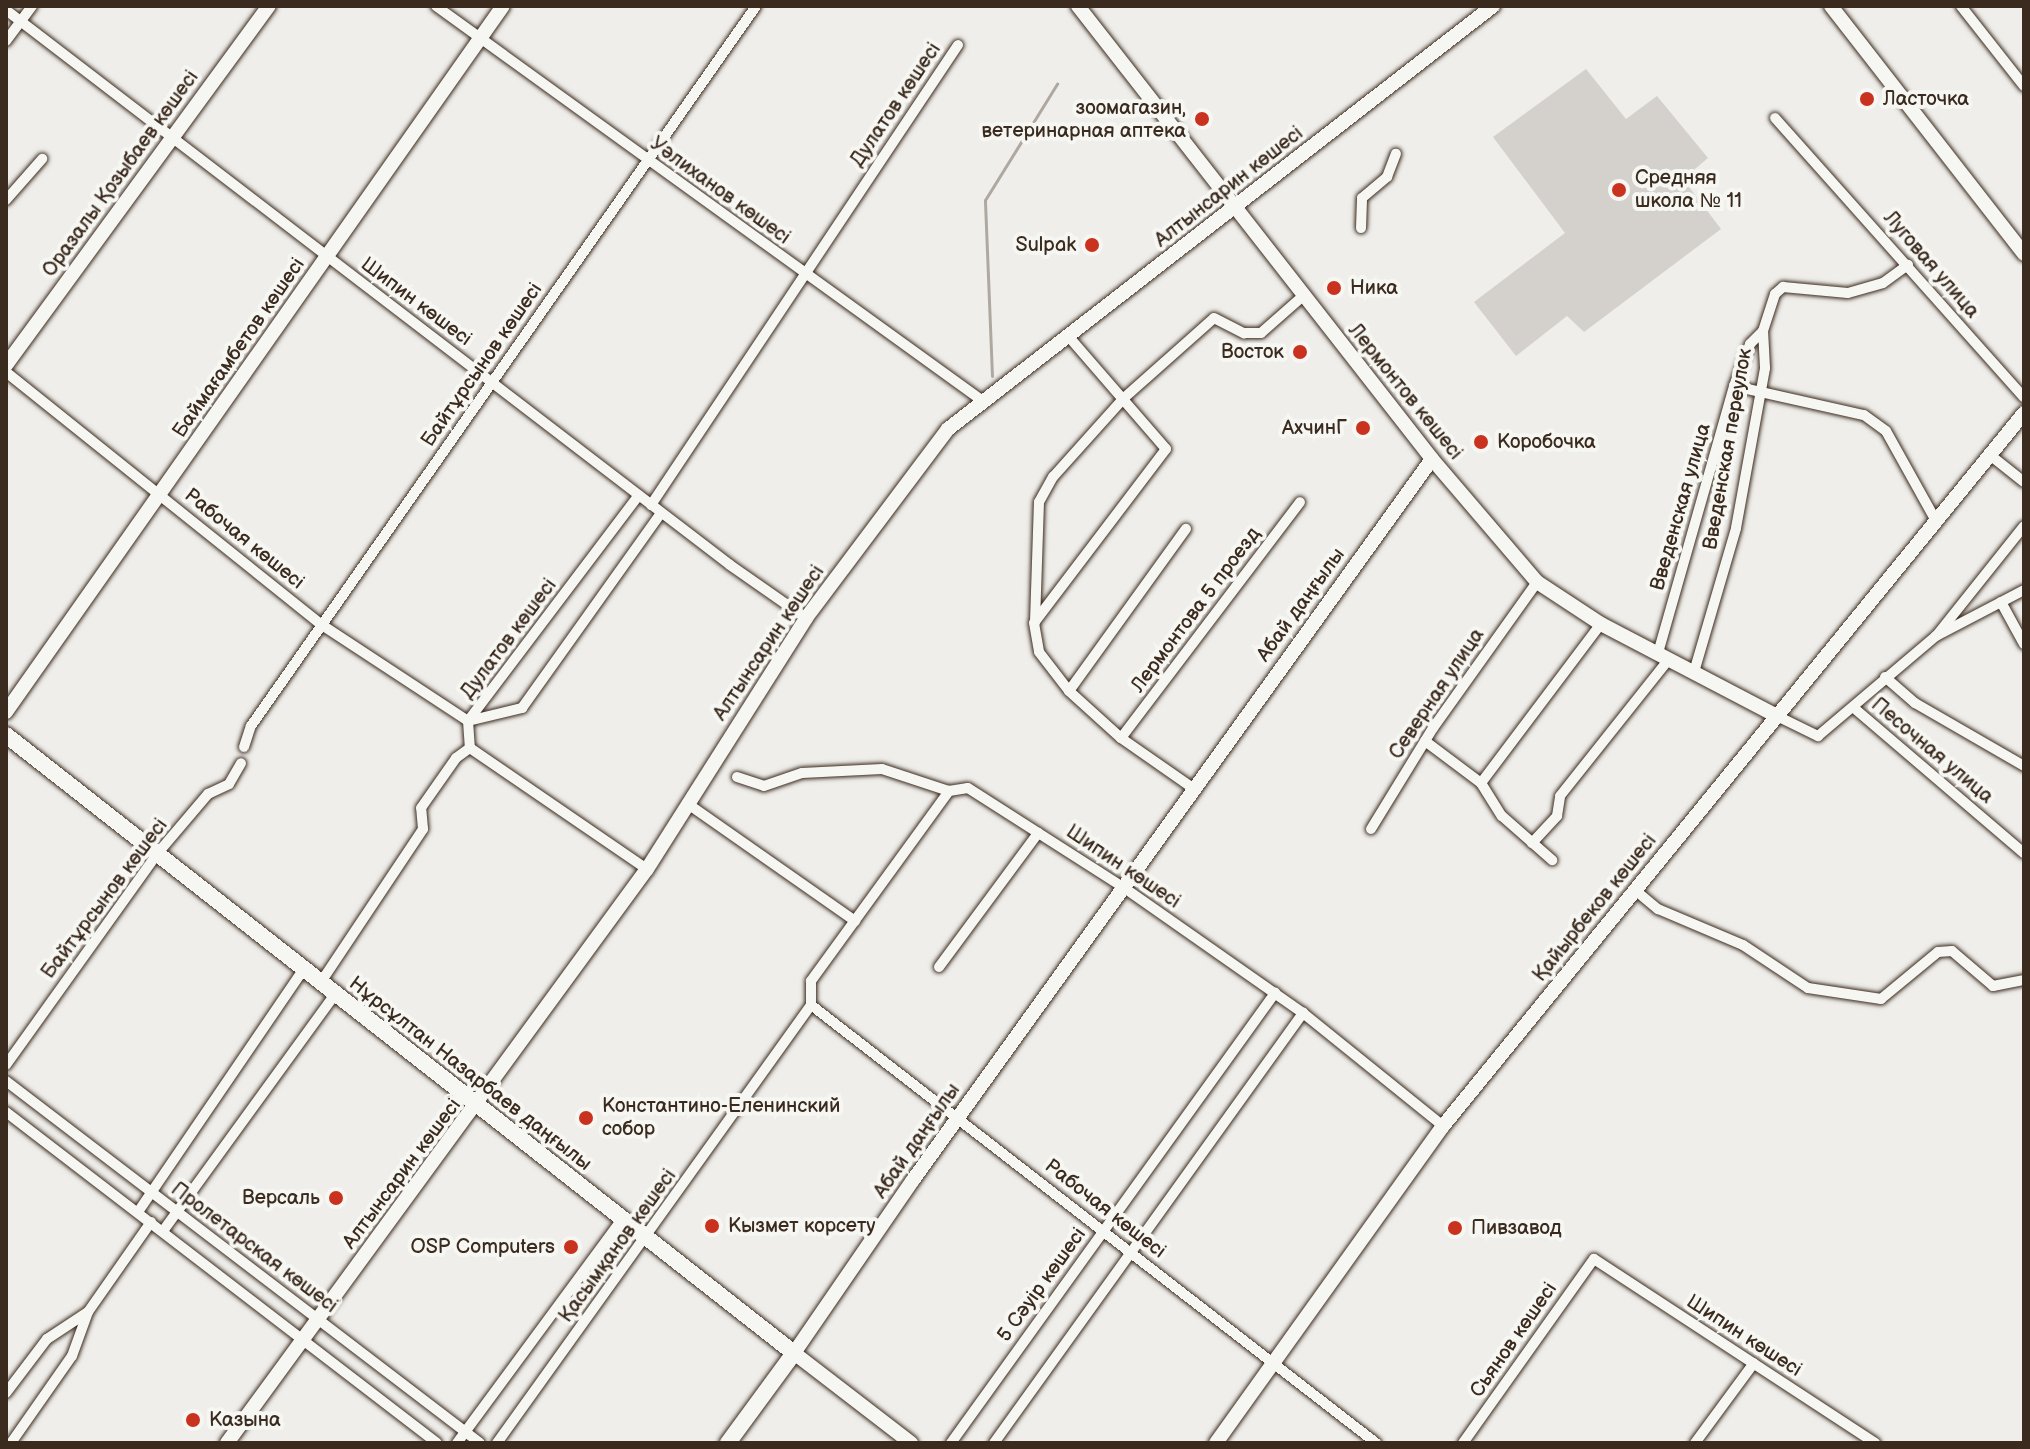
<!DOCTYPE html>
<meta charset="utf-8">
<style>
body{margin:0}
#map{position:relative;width:2030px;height:1449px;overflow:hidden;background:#efeeea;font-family:"Balsamiq Sans",sans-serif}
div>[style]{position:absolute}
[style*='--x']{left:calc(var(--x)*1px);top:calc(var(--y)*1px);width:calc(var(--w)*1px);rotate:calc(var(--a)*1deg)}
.green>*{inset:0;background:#d4d1cc}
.stream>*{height:3px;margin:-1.5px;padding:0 1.5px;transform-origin:1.5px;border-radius:1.5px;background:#afa8a1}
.roads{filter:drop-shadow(0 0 2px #3b2a1e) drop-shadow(0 0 2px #3b2a1e)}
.street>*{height:10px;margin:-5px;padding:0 5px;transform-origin:5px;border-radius:5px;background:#f6f6f2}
.secondary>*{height:14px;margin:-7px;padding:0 7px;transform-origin:7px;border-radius:7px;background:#f6f6f2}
.primary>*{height:16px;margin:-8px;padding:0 8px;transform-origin:8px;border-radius:8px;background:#f6f6f2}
.dots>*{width:22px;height:22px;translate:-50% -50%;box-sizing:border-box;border:4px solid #f6f6f2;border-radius:50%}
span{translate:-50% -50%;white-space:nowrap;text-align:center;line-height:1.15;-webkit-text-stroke:8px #f6f6f2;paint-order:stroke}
.poi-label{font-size:20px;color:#3b2a1e}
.left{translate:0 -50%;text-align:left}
.right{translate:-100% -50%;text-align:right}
.street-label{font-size:20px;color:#3b2a1e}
.frame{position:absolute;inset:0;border:8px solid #3b2a1e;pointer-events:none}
</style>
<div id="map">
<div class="green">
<div style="clip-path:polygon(1586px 69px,1626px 119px,1657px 96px,1708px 158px,1683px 179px,1721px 229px,1584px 332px,1567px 316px,1516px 356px,1474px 302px,1565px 233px,1493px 137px)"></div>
</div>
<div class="stream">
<div style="--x:992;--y:376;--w:176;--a:-92.3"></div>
<div style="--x:985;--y:200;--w:137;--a:-58.2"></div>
</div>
<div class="roads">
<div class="street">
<div style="--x:436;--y:6;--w:676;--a:35.85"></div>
<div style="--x:1961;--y:6;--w:102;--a:51.8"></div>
<div style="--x:6;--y:10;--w:912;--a:37.47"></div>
<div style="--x:730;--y:565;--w:93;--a:34.9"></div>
<div style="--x:6;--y:41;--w:44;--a:-53.4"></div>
<div style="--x:1775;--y:118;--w:374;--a:48.3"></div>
<div style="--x:6;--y:200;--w:55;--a:-48.7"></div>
<div style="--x:1361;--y:228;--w:30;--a:-88"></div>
<div style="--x:1362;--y:198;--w:33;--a:-40"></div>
<div style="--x:1387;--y:177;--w:25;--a:-69"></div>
<div style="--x:1069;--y:337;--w:148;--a:49.1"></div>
<div style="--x:1166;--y:449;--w:218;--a:127.2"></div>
<div style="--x:1034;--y:623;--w:29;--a:80"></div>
<div style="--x:1039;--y:652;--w:49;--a:52.4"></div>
<div style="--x:1069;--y:691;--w:70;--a:42.1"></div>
<div style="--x:1121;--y:738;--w:89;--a:34.9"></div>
<div style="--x:6;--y:372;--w:405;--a:38.7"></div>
<div style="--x:322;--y:625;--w:175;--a:33.3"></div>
<div style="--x:1734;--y:386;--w:133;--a:12.6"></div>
<div style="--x:1864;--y:415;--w:27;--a:36"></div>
<div style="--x:1886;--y:431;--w:103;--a:60.9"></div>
<div style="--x:1990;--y:455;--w:43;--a:38.5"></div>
<div style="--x:651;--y:505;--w:553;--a:-56.28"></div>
<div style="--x:2001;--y:602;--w:48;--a:61.3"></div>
<div style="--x:1035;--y:622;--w:120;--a:-88.1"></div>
<div style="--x:1039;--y:502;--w:29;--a:-61"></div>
<div style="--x:1053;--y:477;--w:106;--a:-48.1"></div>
<div style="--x:1124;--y:398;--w:120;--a:-41.6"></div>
<div style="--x:1214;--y:318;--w:34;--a:27"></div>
<div style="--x:1244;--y:333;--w:17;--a:0"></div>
<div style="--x:1261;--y:333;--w:56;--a:-41.4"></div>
<div style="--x:1937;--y:635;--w:139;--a:-51.4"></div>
<div style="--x:1658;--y:653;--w:278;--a:-74.1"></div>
<div style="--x:1734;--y:386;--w:45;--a:-69.1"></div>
<div style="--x:1750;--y:344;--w:18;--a:-45"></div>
<div style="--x:1694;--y:672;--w:150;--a:-73.7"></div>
<div style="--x:1736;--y:528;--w:163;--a:-79.7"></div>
<div style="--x:1765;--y:368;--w:37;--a:-93"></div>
<div style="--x:1763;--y:331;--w:39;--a:-72"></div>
<div style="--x:1775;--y:294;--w:11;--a:-41"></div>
<div style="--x:1783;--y:287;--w:65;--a:5.3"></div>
<div style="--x:1848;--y:293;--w:36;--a:-16"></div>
<div style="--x:1883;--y:283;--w:31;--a:-36"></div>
<div style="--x:1885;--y:677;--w:40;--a:41"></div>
<div style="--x:1915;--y:703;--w:126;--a:30"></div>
<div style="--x:1069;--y:691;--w:200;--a:-54.2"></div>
<div style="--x:1854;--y:708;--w:223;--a:40.5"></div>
<div style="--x:1777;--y:716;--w:46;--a:26"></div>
<div style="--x:1818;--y:736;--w:155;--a:-40.3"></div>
<div style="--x:1936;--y:636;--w:99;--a:-27.6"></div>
<div style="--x:468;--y:721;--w:56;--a:-13.5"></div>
<div style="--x:522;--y:708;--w:239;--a:-54.5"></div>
<div style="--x:468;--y:721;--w:283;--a:-52.9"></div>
<div style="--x:468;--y:721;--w:27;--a:86"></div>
<div style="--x:1121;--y:738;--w:296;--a:-52.8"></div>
<div style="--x:1425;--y:741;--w:70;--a:36.9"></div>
<div style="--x:1481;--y:783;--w:39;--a:58"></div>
<div style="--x:1502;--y:816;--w:67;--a:41.3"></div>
<div style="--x:244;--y:747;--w:22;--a:-72"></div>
<div style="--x:251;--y:726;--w:879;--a:-54.95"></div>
<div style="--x:470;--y:748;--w:214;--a:34.4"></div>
<div style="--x:737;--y:777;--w:28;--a:18"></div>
<div style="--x:764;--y:786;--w:40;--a:-18.9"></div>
<div style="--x:802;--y:773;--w:80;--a:-2.9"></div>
<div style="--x:882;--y:769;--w:71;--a:18.2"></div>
<div style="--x:949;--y:791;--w:19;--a:-9"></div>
<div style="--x:968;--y:788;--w:184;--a:32.6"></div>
<div style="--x:1123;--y:887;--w:220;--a:35"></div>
<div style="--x:1303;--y:1013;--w:180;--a:38.9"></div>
<div style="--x:1481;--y:783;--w:199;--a:-53"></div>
<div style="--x:688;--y:804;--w:204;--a:35"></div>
<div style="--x:1371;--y:829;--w:119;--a:-58.5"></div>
<div style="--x:1433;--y:728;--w:179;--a:-54.5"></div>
<div style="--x:1532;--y:843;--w:37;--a:-47"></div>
<div style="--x:1557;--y:816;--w:20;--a:-81"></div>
<div style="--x:1560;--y:796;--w:175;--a:-51.5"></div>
<div style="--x:1635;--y:890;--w:30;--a:40"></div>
<div style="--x:1658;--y:909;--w:92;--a:23"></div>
<div style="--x:1743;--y:945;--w:78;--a:33.5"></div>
<div style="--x:1808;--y:988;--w:74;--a:8.6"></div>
<div style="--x:1881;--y:999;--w:74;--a:-39.5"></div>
<div style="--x:1938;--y:952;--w:14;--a:-4"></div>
<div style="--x:1952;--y:951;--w:54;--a:40.5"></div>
<div style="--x:1993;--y:986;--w:32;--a:-11"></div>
<div style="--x:939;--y:967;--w:167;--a:-53.5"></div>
<div style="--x:321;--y:982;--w:184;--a:-56.3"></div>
<div style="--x:423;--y:829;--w:21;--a:-95"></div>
<div style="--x:421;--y:808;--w:61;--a:-55"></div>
<div style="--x:456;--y:758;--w:17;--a:-36"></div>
<div style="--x:811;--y:1005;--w:715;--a:37.78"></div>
<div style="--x:6;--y:1065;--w:259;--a:-54.4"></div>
<div style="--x:157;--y:854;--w:79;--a:-49.6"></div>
<div style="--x:208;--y:794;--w:23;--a:-25"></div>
<div style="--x:229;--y:784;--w:24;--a:-60"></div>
<div style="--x:6;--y:1081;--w:596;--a:37.37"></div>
<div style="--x:6;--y:1112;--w:543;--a:37.52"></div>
<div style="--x:138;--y:1212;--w:294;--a:-55.7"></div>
<div style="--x:163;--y:1231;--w:293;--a:-54"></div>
<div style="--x:6;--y:1393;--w:68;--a:-52.8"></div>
<div style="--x:47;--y:1339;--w:49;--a:-33.4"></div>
<div style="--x:11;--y:1443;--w:106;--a:-55"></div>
<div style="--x:72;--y:1356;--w:47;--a:-70"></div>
<div style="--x:88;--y:1312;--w:110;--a:-55"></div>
<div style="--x:457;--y:1443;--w:280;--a:-53.6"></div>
<div style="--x:497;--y:1443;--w:539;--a:-54.36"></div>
<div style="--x:811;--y:1005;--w:24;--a:-90"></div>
<div style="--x:811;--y:981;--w:235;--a:-54"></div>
<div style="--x:951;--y:1443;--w:555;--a:-54.25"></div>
<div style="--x:994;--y:1443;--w:530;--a:-54.3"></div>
<div style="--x:1463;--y:1443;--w:226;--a:-54.6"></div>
<div style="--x:1594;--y:1259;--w:336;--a:33.2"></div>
<div style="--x:1695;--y:1443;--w:99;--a:-53.6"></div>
</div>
<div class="secondary">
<div style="--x:1078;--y:6;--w:575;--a:51.99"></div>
<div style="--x:1432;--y:459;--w:162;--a:49.5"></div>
<div style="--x:1537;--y:582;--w:77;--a:33.3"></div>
<div style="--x:1601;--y:624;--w:199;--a:27.6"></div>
<div style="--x:1831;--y:6;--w:314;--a:52.1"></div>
<div style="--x:6;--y:365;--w:445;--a:-53.8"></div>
<div style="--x:6;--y:712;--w:863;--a:-54.86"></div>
<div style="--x:227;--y:1443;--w:711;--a:-53.81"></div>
<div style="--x:647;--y:869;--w:297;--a:-57.6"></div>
<div style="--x:806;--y:618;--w:236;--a:-53.1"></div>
<div style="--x:948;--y:429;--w:690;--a:-37.82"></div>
<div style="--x:911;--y:1443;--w:148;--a:-142.4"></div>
<div style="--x:794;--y:1353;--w:210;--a:-55.5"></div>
<div style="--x:913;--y:1180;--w:888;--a:-54.25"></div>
<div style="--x:1216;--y:1443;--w:390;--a:-54.4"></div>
<div style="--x:1443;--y:1126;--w:920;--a:-50.82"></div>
</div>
<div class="primary">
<div style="--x:6;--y:735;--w:1001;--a:38.11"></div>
<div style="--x:794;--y:1353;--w:112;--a:126.3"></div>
</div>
</div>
<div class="dots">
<div style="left:1867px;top:99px;background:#c8321e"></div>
<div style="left:1202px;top:119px;background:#c8321e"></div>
<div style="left:1619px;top:190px;background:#c8321e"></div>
<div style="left:1092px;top:245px;background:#c8321e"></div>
<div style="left:1334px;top:288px;background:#c8321e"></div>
<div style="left:1300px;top:352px;background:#c8321e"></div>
<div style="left:1363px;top:428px;background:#c8321e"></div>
<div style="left:1481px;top:442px;background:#c8321e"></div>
<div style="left:586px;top:1118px;background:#c8321e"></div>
<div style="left:336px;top:1198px;background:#c8321e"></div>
<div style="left:712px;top:1226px;background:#c8321e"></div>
<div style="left:1455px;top:1228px;background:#c8321e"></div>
<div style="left:571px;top:1247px;background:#c8321e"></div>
<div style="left:193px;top:1420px;background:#c8321e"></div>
</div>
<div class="poi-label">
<span class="left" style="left:1883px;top:99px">Ласточка</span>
<span class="right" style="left:1186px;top:120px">зоомагазин,<br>ветеринарная аптека</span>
<span class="left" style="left:1635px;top:190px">Средняя<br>школа № 11</span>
<span class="right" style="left:1076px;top:245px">Sulpak</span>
<span class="left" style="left:1350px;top:288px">Ника</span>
<span class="right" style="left:1284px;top:352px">Восток</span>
<span class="right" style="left:1347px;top:428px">АхчинГ</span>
<span class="left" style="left:1497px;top:442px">Коробочка</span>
<span class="left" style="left:602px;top:1118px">Константино-Еленинский<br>собор</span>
<span class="right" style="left:320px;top:1198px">Версаль</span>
<span class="left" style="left:728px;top:1226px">Кызмет корсету</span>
<span class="left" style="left:1471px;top:1228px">Пивзавод</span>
<span class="right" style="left:555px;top:1247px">OSP Computers</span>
<span class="left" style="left:209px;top:1420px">Казына</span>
</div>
<div class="street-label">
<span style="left:896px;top:105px;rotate:-56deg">Дулатов көшесі</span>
<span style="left:121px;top:174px;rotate:-54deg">Оразалы Қозыбаев көшесі</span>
<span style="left:1229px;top:187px;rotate:-38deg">Алтынсарин көшесі</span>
<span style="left:720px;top:191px;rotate:36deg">Уәлиханов көшесі</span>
<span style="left:1931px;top:265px;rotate:49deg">Луговая улица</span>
<span style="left:416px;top:302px;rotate:37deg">Шипин көшесі</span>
<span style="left:239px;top:348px;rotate:-55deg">Баймағамбетов көшесі</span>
<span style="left:482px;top:365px;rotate:-55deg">Байтұрсынов көшесі</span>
<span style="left:1405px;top:392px;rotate:51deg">Лермонтов көшесі</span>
<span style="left:1728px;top:449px;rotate:-80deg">Введенская переулок</span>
<span style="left:1681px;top:507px;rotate:-74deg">Введенская улица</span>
<span style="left:244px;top:539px;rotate:39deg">Рабочая көшесі</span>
<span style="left:1301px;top:605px;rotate:-54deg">Абай даңғылы</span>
<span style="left:1196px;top:610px;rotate:-53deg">Лермонтова 5 проезд</span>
<span style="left:509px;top:639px;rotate:-53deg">Дулатов көшесі</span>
<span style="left:769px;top:643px;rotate:-56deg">Алтынсарин көшесі</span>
<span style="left:1437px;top:694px;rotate:-56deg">Северная улица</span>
<span style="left:1932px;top:751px;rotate:40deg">Песочная улица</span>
<span style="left:1123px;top:867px;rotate:34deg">Шипин көшесі</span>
<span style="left:105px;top:899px;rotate:-53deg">Байтұрсынов көшесі</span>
<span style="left:1595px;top:908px;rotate:-51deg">Қайырбеков көшесі</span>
<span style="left:470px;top:1074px;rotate:38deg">Нұрсұлтан Назарбаев даңғылы</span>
<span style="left:917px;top:1141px;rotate:-55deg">Абай даңғылы</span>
<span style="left:402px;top:1174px;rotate:-53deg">Алтынсарин көшесі</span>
<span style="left:1105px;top:1209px;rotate:38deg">Рабочая көшесі</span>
<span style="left:618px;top:1246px;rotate:-54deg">Қасымқанов көшесі</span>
<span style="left:254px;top:1248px;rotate:37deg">Пролетарская көшесі</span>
<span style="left:1042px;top:1285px;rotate:-54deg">5 Сәуір көшесі</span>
<span style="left:1744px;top:1336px;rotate:33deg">Шипин көшесі</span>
<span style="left:1514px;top:1340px;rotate:-55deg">Сьянов көшесі</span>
</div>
<div class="frame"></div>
</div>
